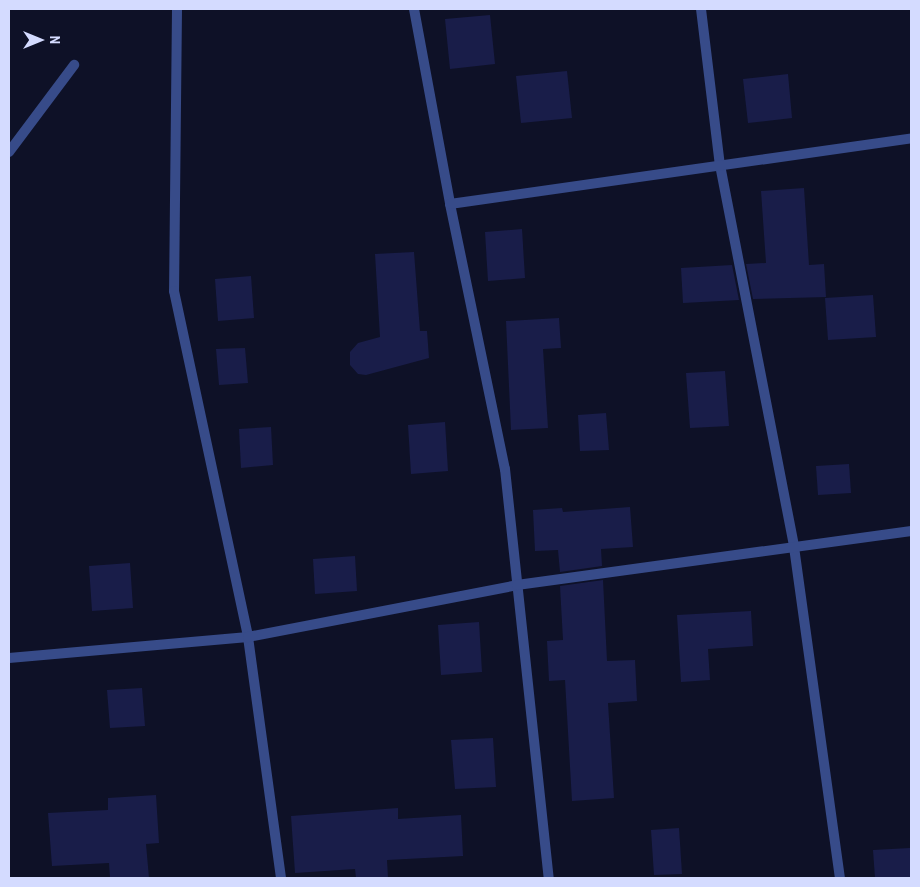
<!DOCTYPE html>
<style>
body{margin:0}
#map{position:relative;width:920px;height:887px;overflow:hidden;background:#0e1127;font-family:"Archivo Narrow",sans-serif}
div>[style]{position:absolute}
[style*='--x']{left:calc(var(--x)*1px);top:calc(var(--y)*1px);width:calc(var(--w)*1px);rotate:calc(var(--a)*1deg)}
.building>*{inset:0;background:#191d49}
.street>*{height:10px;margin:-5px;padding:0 5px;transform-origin:5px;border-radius:5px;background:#374b89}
span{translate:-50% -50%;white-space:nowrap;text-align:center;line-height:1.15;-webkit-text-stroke:4.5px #0e1127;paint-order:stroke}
.frame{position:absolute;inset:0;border:10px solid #d4dbff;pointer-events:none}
.north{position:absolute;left:15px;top:15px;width:50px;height:50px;-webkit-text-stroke:4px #0e1127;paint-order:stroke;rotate:90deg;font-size:14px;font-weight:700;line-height:20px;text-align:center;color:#d4dbff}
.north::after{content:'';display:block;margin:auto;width:18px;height:22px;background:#d4dbff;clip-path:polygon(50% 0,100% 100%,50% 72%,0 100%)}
</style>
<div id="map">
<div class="building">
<div style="clip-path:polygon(490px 15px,495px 64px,450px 69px,445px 19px)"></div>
<div style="clip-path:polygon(567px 71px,572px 118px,521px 123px,516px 76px)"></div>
<div style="clip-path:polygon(788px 74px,792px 118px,748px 123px,743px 79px)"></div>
<div style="clip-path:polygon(804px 188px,809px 265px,824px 264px,826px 297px,753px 299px,746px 264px,766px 263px,761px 191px)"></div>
<div style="clip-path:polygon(522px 229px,525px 278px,488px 281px,485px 232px)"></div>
<div style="clip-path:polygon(414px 252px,420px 331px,427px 331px,429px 358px,366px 375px,358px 374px,350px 365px,350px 352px,358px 343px,380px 337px,375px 254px)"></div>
<div style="clip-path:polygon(732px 265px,739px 300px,683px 303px,681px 268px)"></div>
<div style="clip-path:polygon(251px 276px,254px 318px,218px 321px,215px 279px)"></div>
<div style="clip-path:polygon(873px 295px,876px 337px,828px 340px,825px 298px)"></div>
<div style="clip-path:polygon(559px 318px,561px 348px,543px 349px,548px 428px,511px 430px,506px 321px)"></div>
<div style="clip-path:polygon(245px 348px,248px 383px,219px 385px,216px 349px)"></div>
<div style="clip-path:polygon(725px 371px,729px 426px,690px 428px,686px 373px)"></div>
<div style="clip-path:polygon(606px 413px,609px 450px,580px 451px,578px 415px)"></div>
<div style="clip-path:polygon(445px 422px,448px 471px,411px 474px,408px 425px)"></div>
<div style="clip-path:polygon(271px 427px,273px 465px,241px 468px,239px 429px)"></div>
<div style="clip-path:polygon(849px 464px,851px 493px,818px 495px,816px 466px)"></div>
<div style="clip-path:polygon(630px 507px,633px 547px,601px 549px,602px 566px,560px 572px,558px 550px,535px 551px,533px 510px,562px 508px,563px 512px)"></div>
<div style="clip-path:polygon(355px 556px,357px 591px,315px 594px,313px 559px)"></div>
<div style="clip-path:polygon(130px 563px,133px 608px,92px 611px,89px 566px)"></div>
<div style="clip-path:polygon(603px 580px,607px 661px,635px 660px,637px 701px,608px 703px,614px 798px,572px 801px,565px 680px,549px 681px,547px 641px,563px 640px,560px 586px)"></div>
<div style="clip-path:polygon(751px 611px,753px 646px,708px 649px,710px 680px,681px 682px,677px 615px)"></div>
<div style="clip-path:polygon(479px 622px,482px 672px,441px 675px,438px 625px)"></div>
<div style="clip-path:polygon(142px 688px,145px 726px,110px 728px,107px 690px)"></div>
<div style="clip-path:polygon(493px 738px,496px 787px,455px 789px,451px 740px)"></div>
<div style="clip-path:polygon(156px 795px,159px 843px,146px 844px,149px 878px,110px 878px,109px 863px,52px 866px,48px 813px,108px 810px,108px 798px)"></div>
<div style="clip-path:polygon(398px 808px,398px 819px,461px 815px,463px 856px,387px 860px,388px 878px,356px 878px,355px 869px,295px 873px,291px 816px)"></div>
<div style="clip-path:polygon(679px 828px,682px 874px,654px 875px,651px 830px)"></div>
<div style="clip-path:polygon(910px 848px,911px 878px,875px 878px,873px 850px)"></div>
</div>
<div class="street">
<div style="--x:177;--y:9;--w:282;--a:90.6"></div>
<div style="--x:174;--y:291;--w:354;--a:77.9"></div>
<div style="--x:248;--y:637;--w:243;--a:82.2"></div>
<div style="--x:414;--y:9;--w:198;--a:79.5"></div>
<div style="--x:450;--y:204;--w:271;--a:78.3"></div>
<div style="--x:505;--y:469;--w:411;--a:83.9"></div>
<div style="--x:701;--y:9;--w:157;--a:83.1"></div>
<div style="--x:720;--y:165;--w:389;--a:79"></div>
<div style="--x:794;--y:547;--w:334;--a:82.1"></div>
<div style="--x:9;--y:152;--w:109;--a:-53.2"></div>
<div style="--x:450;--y:204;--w:466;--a:-8.1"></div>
<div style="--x:9;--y:658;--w:240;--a:-5"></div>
<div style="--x:248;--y:637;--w:274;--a:-10.9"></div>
<div style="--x:517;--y:585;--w:398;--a:-7.8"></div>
</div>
<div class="frame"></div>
<div class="north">N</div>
</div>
